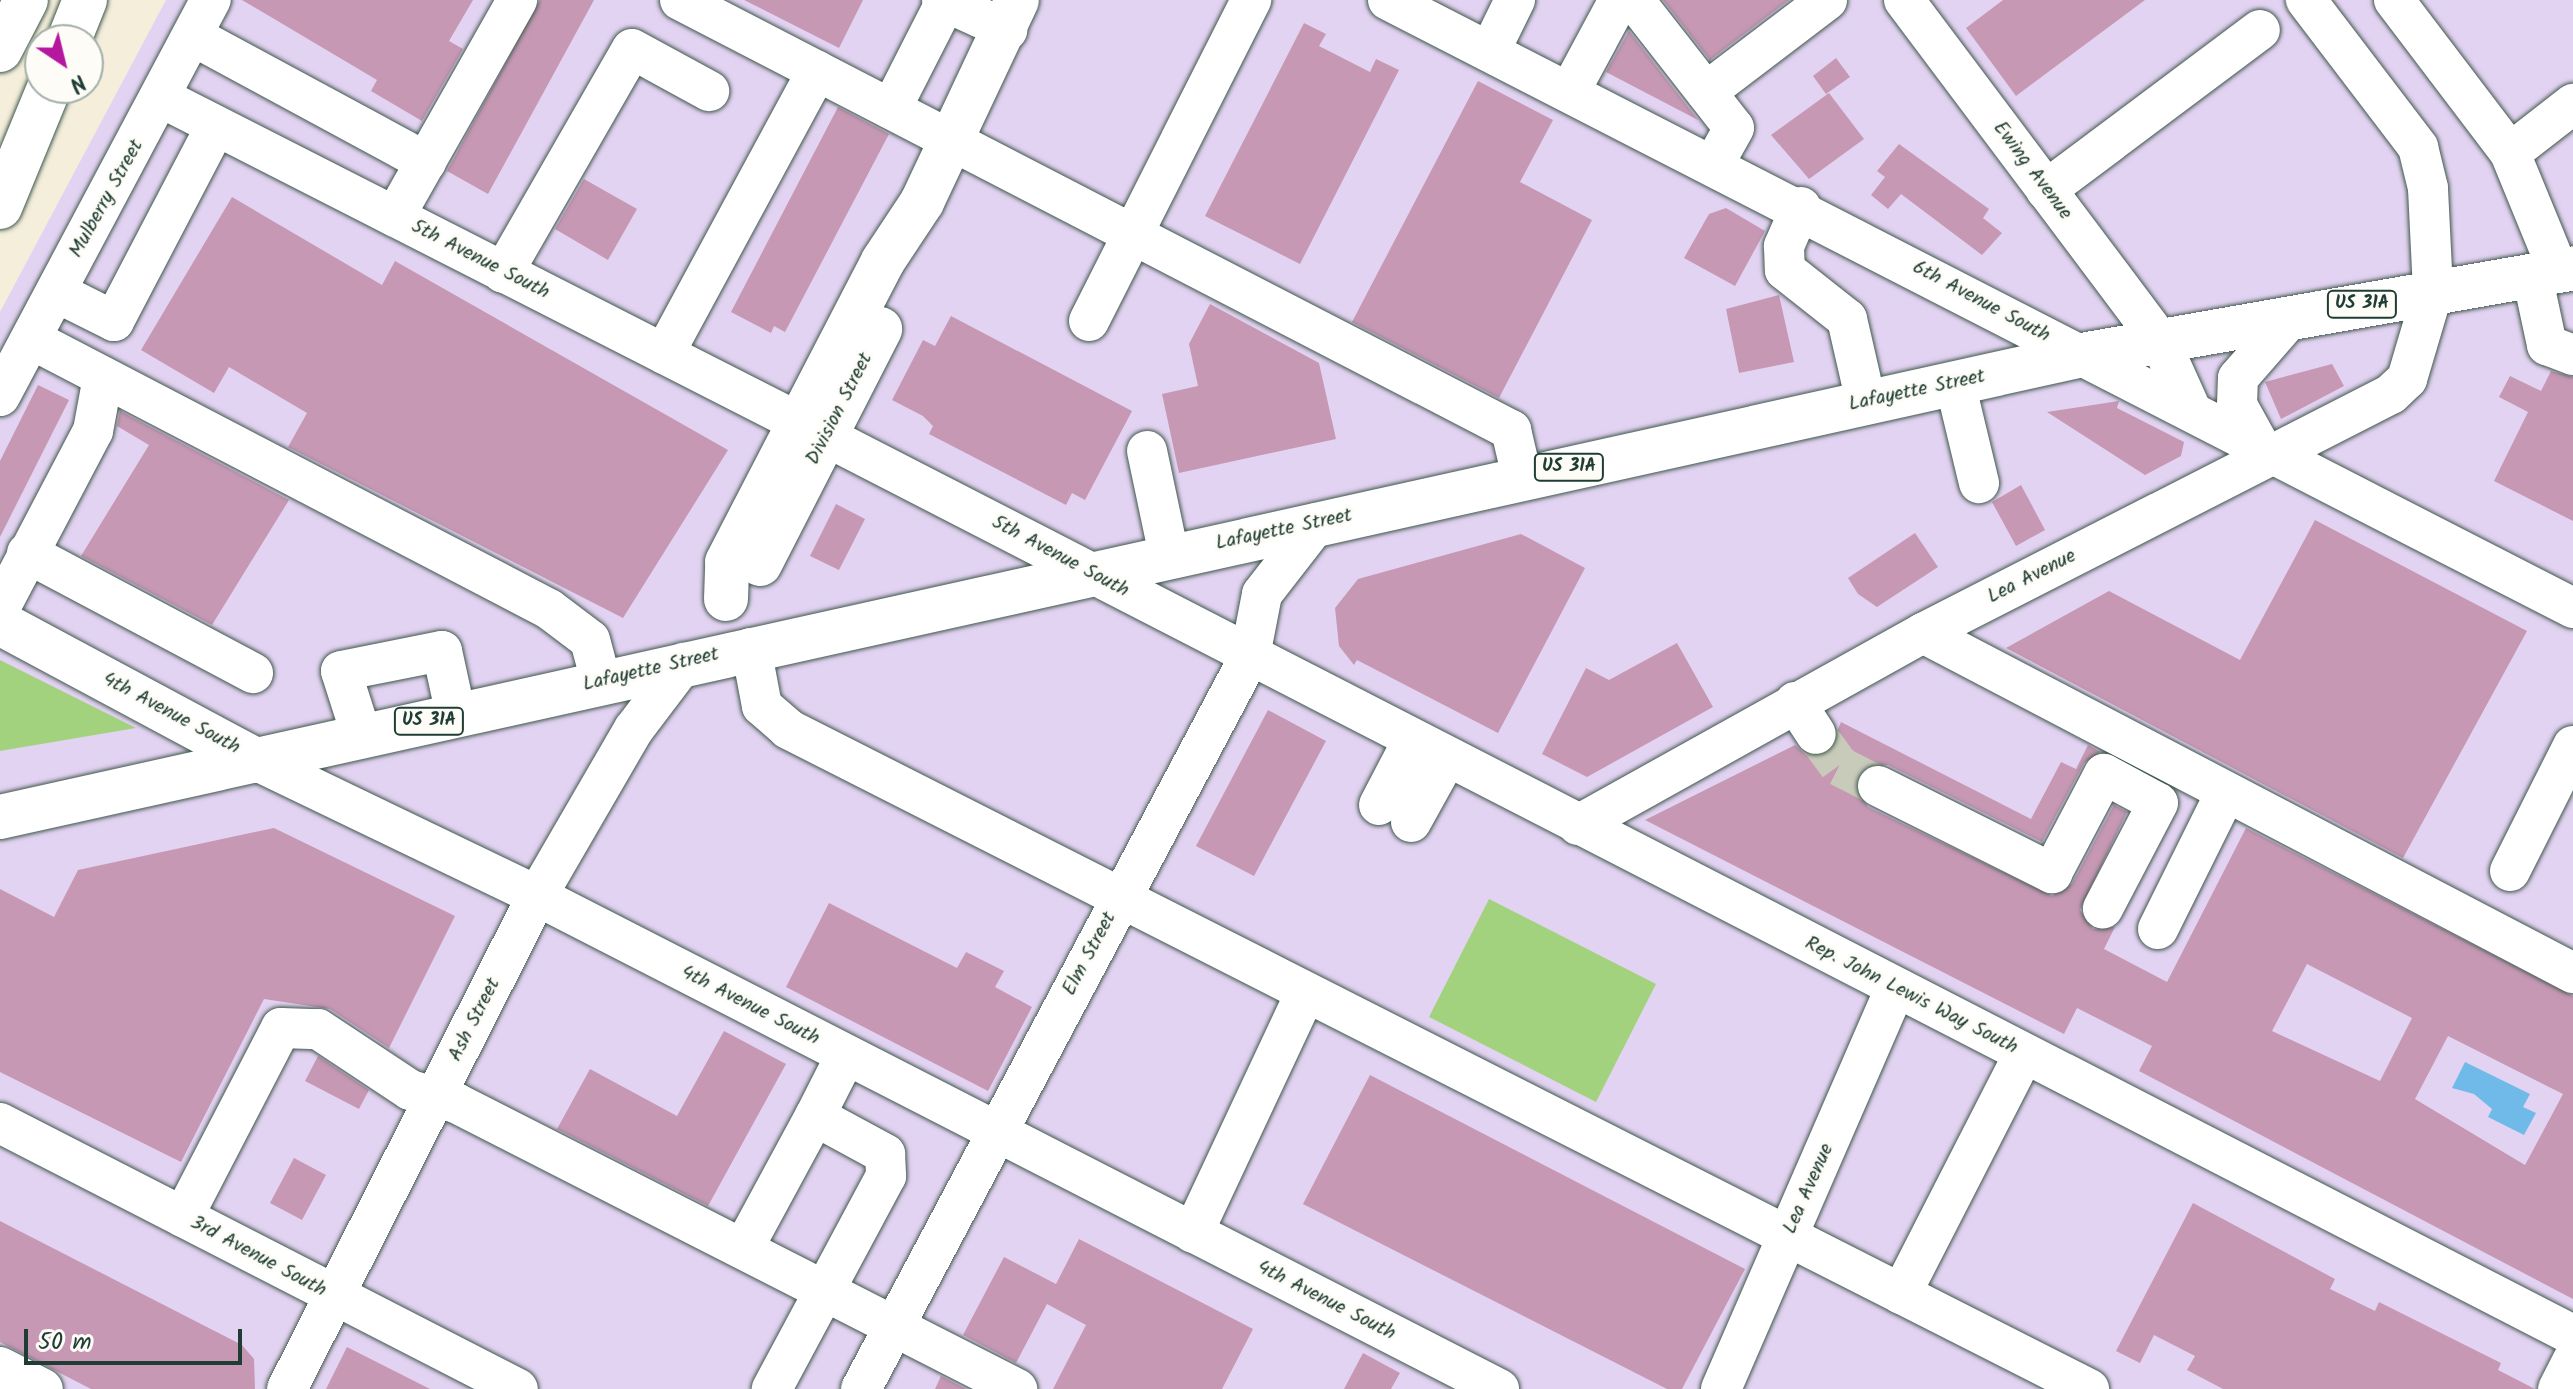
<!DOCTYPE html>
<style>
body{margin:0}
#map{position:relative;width:2573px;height:1389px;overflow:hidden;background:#f4eedb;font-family:Kalam,sans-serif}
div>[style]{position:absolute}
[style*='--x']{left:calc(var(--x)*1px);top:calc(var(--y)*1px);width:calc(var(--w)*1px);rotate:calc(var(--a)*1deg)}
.built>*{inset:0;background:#e3d3f2}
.green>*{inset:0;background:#a3d27f}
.water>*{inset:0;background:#70bae9}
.building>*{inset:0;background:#c698b4}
.minor-tunnel>*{height:40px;margin-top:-20px;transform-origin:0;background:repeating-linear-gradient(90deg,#c9cbba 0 40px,transparent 0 60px)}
.roads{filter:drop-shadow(0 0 2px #3f584d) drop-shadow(0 0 2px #3f584d)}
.minor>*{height:40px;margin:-20px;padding:0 20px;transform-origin:20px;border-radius:20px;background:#fff}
.major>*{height:44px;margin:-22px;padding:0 22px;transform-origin:22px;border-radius:22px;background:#fff}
.highway>*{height:44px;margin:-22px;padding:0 22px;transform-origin:22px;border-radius:22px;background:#fff}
span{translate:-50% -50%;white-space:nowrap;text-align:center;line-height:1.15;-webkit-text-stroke:6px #fdfcf7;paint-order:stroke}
.shield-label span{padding:2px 6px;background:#fdfcf7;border:2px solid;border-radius:6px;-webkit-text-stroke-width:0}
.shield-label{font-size:18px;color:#1f3d34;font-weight:700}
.street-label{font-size:20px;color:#1f3d34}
.north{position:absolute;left:24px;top:24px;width:80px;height:80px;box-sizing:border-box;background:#fdfcf7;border:2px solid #a4b0a9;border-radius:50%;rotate:145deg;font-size:22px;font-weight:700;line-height:32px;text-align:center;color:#1f3d34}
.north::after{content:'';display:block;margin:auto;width:28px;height:36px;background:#b5179e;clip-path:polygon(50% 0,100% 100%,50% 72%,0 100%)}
.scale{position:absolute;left:24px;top:1329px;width:218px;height:36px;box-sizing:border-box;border:4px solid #1f3d34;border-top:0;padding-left:10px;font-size:24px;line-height:28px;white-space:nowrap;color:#1f3d34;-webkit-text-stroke:6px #fdfcf7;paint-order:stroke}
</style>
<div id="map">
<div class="built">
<div style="clip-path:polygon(166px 0,2573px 0,2573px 1389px,0 1389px,0 312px)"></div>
</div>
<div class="green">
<div style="clip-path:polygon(0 660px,136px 728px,0 751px)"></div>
<div style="clip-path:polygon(1489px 899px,1656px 984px,1596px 1102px,1429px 1017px)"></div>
</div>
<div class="water">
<div style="clip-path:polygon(2465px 1062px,2530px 1094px,2523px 1107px,2536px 1113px,2524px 1135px,2488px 1117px,2492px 1109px,2474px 1094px,2452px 1088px)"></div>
</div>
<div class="building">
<div style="clip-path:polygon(242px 0,473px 0,449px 41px,463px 49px,422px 121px,371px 91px,377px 80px)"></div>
<div style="clip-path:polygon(540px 0,594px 0,488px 194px,447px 171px)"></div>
<div style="clip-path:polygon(744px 0,863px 0,839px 48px)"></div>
<div style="clip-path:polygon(1663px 0,1789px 0,1710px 60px)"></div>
<div style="clip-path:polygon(2003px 0,2145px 0,2016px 96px,1966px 28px)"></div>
<div style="clip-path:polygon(1304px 23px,1326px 34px,1319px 46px,1370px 72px,1376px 59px,1399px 70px,1300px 264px,1205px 216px)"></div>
<div style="clip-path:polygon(1629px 31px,1698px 120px,1606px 72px)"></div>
<div style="clip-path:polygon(1836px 58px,1850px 77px,1826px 94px,1813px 76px)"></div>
<div style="clip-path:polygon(1478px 81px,1553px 120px,1520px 182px,1592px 220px,1499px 398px,1352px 322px)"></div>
<div style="clip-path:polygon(1829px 93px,1864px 139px,1809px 179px,1771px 135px)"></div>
<div style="clip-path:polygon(838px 107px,889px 134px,785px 332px,774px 326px,771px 333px,731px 312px)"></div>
<div style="clip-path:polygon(1899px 144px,1989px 209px,1983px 218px,2002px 233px,1982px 255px,1901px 194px,1888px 209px,1871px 195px,1885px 177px,1877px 171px)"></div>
<div style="clip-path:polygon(584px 179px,637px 209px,608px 260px,555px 229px)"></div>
<div style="clip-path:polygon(232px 197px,382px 285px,395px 261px,728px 450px,623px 618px,288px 447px,307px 413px,229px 367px,214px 393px,141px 350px)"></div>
<div style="clip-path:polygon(1726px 208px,1765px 231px,1735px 286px,1684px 258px,1709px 214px)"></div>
<div style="clip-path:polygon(1779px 295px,1794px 362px,1739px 373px,1726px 309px)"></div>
<div style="clip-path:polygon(1210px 304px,1319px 363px,1336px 439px,1179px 473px,1162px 394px,1198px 386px,1189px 344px)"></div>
<div style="clip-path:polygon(951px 316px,1132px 411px,1085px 500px,1072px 493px,1066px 505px,929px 434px,933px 426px,923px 416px,892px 400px,923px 340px,935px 346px)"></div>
<div style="clip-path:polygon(2332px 364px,2344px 386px,2281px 419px,2265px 382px)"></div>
<div style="clip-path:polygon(2551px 371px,2573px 377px,2573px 521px,2494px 481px,2528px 412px,2499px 397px,2510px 376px,2541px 391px)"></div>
<div style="clip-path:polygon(38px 385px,69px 400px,0 537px,0 461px)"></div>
<div style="clip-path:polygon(2119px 401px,2117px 408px,2184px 442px,2181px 456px,2145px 475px,2047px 412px)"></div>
<div style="clip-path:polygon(120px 411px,289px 500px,212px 625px,81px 556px,149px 445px,117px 426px)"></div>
<div style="clip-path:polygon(2021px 485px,2045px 530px,2016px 546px,1992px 502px)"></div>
<div style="clip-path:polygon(836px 504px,865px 519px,839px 570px,810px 556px)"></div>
<div style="clip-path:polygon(2315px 520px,2527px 631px,2403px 858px,2006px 648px,2109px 591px,2240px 660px)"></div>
<div style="clip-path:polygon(1915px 533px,1938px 567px,1877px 607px,1858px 594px,1848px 578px)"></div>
<div style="clip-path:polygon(1521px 534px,1585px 568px,1498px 733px,1357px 660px,1354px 665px,1339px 646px,1335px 608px,1358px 579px)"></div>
<div style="clip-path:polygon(1677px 643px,1713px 707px,1587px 777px,1542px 754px,1586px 668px,1609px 680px)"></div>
<div style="clip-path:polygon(1268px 710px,1326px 741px,1254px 876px,1196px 846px)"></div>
<div style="clip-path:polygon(evenodd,1841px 722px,2031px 819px,2061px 762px,2076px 769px,2088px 745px,2100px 752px,2084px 763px,2042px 842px,1888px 765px,1865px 767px,1855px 788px,1868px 807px,2052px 896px,2072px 884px,2114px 805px,2127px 812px,2080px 910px,2093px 929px,2115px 927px,2104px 949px,2167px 982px,2246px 828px,2573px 996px,2573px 1299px,2139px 1071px,2152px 1046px,2077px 1008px,2064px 1034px,1645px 820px,1795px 745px,1806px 755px,1828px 754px,1841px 722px,2307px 964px,2412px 1018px,2380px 1081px,2272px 1031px,2307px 964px,1841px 722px,2448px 1036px,2563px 1094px,2525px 1165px,2415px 1099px,2448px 1036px)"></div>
<div style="clip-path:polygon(274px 828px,455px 916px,389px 1048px,330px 1009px,264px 999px,181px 1162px,0 1072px,0 889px,54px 917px,78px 870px)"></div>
<div style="clip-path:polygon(829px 903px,957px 968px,966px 952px,1004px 971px,995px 987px,1032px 1007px,988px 1091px,786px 987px)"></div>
<div style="clip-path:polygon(724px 1031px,786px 1064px,708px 1206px,557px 1129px,590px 1069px,677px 1116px)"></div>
<div style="clip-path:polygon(318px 1056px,369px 1090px,359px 1109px,305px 1081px)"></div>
<div style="clip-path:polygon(1370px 1075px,1745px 1269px,1682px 1389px,1667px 1389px,1303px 1204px)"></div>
<div style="clip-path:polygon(294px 1158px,326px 1175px,302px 1220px,270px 1203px)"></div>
<div style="clip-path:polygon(2193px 1203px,2335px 1279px,2330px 1289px,2375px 1311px,2379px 1302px,2501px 1363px,2498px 1370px,2535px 1389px,2223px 1389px,2187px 1370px,2195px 1356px,2154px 1335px,2140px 1363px,2116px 1351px)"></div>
<div style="clip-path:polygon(0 1221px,242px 1345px,254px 1359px,255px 1389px,91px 1389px,0 1342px)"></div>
<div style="clip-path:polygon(1079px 1239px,1253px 1329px,1222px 1389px,1053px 1389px,1086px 1325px,1047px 1304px,1016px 1363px,963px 1335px,1004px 1257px,1056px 1284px)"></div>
<div style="clip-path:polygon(347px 1347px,430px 1389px,326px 1389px)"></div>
<div style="clip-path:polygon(1363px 1353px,1400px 1373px,1391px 1389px,1344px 1389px)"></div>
<div style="clip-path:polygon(941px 1376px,966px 1389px,935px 1389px)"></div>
</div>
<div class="minor-tunnel">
<div style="--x:1816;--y:734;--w:39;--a:54"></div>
<div style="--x:1839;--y:766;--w:44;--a:27.1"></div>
</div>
<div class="roads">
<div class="minor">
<div style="--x:680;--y:0;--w:936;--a:27.36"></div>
<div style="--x:1511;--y:430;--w:48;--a:76.8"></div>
<div style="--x:942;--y:0;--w:72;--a:24.8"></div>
<div style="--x:1388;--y:0;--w:1332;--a:27.16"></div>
<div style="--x:1634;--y:0;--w:162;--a:52"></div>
<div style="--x:1734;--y:128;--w:41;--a:119.1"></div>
<div style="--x:1904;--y:0;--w:426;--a:53.1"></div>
<div style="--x:2160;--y:341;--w:76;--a:65.8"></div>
<div style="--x:2394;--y:0;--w:192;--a:52.8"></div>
<div style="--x:2510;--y:153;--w:126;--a:67.7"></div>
<div style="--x:193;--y:36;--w:265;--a:28.4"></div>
<div style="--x:1490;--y:51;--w:57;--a:-63.9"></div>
<div style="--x:1570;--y:91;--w:103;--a:-61.7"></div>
<div style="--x:1706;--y:92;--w:152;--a:-37.2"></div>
<div style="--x:162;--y:98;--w:714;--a:27"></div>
<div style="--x:891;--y:109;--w:117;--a:-63"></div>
<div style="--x:2510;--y:153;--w:80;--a:-37.9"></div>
<div style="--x:2046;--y:190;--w:267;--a:-36.8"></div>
<div style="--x:1801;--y:207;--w:43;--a:113.6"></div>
<div style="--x:1784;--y:246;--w:24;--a:88"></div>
<div style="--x:1785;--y:270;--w:79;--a:38.3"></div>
<div style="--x:1847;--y:319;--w:85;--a:77.1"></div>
<div style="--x:395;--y:216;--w:248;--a:-60.5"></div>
<div style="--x:503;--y:273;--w:258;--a:-60.1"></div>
<div style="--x:632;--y:49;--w:88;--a:28.6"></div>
<div style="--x:2532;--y:275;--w:72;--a:77.9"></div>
<div style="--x:2547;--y:345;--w:28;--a:21"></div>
<div style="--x:56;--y:292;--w:65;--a:26.6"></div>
<div style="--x:114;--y:321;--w:220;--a:-62.4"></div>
<div style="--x:1089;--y:321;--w:360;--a:-63.2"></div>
<div style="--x:31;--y:339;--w:584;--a:27.53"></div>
<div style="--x:549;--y:609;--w:51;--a:37.1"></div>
<div style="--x:590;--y:640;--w:42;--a:75"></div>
<div style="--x:664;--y:354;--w:322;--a:-61.6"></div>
<div style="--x:1955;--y:383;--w:103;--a:76.5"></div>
<div style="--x:0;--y:396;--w:449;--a:-62"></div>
<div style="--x:827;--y:437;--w:1963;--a:27.22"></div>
<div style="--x:2258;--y:443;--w:43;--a:-118.9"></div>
<div style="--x:2237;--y:405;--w:27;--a:-88"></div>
<div style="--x:2238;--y:378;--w:81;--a:-49"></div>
<div style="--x:1147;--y:451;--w:106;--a:78.1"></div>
<div style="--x:27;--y:553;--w:256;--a:28"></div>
<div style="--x:0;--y:608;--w:200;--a:-62.3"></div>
<div style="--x:93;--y:431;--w:55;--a:-79.5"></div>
<div style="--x:1923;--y:633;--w:734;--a:27.61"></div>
<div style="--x:751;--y:648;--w:59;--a:79.3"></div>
<div style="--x:762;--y:706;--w:35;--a:41"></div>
<div style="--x:788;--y:729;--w:1459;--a:26.9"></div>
<div style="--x:1795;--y:702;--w:38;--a:57"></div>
<div style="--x:362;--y:737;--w:69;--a:-107.7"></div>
<div style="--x:341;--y:671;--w:103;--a:-11.2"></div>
<div style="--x:442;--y:651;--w:66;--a:77.7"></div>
<div style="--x:257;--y:761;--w:311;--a:25.7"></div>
<div style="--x:537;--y:896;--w:1081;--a:27.13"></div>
<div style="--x:1878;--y:786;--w:195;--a:26.6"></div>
<div style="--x:2052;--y:873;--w:112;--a:-62.3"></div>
<div style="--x:2104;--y:774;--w:61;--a:28.2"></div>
<div style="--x:2158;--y:803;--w:119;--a:117.6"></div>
<div style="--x:1379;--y:805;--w:73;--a:-62.4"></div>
<div style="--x:1411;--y:822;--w:74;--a:-61"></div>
<div style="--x:1578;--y:825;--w:395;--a:-29.1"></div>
<div style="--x:1923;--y:633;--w:525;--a:-27.05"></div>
<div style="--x:2391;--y:394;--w:22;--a:-43"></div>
<div style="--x:2407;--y:379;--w:92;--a:-73.5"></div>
<div style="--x:2433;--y:291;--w:103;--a:-92.8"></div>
<div style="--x:2428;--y:188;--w:42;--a:-103.7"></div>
<div style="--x:2418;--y:147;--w:185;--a:-127.3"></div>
<div style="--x:2510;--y:871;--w:140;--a:-63.3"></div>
<div style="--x:2158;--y:929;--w:151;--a:-63.6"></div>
<div style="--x:815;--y:1116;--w:68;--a:-63.1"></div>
<div style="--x:0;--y:1123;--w:582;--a:27.18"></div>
<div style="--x:183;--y:1217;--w:213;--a:-62.6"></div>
<div style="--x:281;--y:1028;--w:37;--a:2"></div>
<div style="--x:318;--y:1029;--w:110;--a:33.5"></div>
<div style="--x:410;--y:1090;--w:48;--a:15.8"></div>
<div style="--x:456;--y:1103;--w:630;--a:27.01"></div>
<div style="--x:1193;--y:1233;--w:264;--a:-64.9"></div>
<div style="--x:743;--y:1249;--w:151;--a:-61.6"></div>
<div style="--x:815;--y:1116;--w:80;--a:28.5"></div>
<div style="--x:885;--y:1154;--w:22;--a:87"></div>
<div style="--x:886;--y:1176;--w:242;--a:118.2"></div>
<div style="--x:1901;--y:1294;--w:270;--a:-62.9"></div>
<div style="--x:0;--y:1367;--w:48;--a:27.1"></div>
<div style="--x:287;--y:1389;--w:553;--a:-63.11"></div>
<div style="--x:537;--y:896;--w:193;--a:-59.9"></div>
<div style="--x:634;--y:729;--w:83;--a:-52.9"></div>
<div style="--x:861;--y:1389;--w:830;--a:-62.05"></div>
<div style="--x:1250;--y:656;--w:63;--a:-79"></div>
<div style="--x:1262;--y:594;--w:90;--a:-52.2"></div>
<div style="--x:1721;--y:1389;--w:436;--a:-66.5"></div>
<div style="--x:2558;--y:1389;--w:33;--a:-63"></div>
</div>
<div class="major">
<div style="--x:760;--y:564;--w:264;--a:-62.9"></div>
<div style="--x:726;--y:599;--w:37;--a:-88"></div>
<div style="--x:727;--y:562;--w:339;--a:-62.6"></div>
<div style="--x:883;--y:261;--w:71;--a:-56.5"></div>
<div style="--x:922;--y:202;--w:223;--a:-64.8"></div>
<div style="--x:0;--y:623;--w:292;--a:28.2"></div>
<div style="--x:0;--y:817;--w:2133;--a:-12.51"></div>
<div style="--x:2082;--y:355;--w:499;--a:-10"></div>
</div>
<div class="highway">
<div style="--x:69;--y:40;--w:43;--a:-68.2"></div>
<div style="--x:0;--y:50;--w:56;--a:-62.5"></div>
<div style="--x:0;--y:207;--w:129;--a:-67.6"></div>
</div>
</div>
<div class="shield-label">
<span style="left:2362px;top:304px">US 31A</span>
<span style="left:1569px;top:467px">US 31A</span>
<span style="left:429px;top:721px">US 31A</span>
</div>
<div class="street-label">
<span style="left:2032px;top:171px;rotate:53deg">Ewing Avenue</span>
<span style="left:107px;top:199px;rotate:-61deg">Mulberry Street</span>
<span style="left:480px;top:260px;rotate:27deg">5th Avenue South</span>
<span style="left:1981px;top:302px;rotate:28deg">6th Avenue South</span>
<span style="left:1917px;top:391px;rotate:-12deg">Lafayette Street</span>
<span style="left:840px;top:409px;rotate:-63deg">Division Street</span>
<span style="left:1284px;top:530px;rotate:-12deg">Lafayette Street</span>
<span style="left:1060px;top:557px;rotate:28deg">5th Avenue South</span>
<span style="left:2032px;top:577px;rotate:-27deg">Lea Avenue</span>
<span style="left:651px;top:670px;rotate:-13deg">Lafayette Street</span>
<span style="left:171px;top:714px;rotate:28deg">4th Avenue South</span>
<span style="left:1090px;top:954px;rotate:-62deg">Elm Street</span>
<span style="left:1911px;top:996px;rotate:27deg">Rep. John Lewis Way South</span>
<span style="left:750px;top:1006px;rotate:27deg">4th Avenue South</span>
<span style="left:475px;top:1020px;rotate:-63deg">Ash Street</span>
<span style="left:1809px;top:1189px;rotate:-66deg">Lea Avenue</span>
<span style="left:258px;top:1257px;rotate:28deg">3rd Avenue South</span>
<span style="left:1326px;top:1301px;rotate:27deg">4th Avenue South</span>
</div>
<div class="north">N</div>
<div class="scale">50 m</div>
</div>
